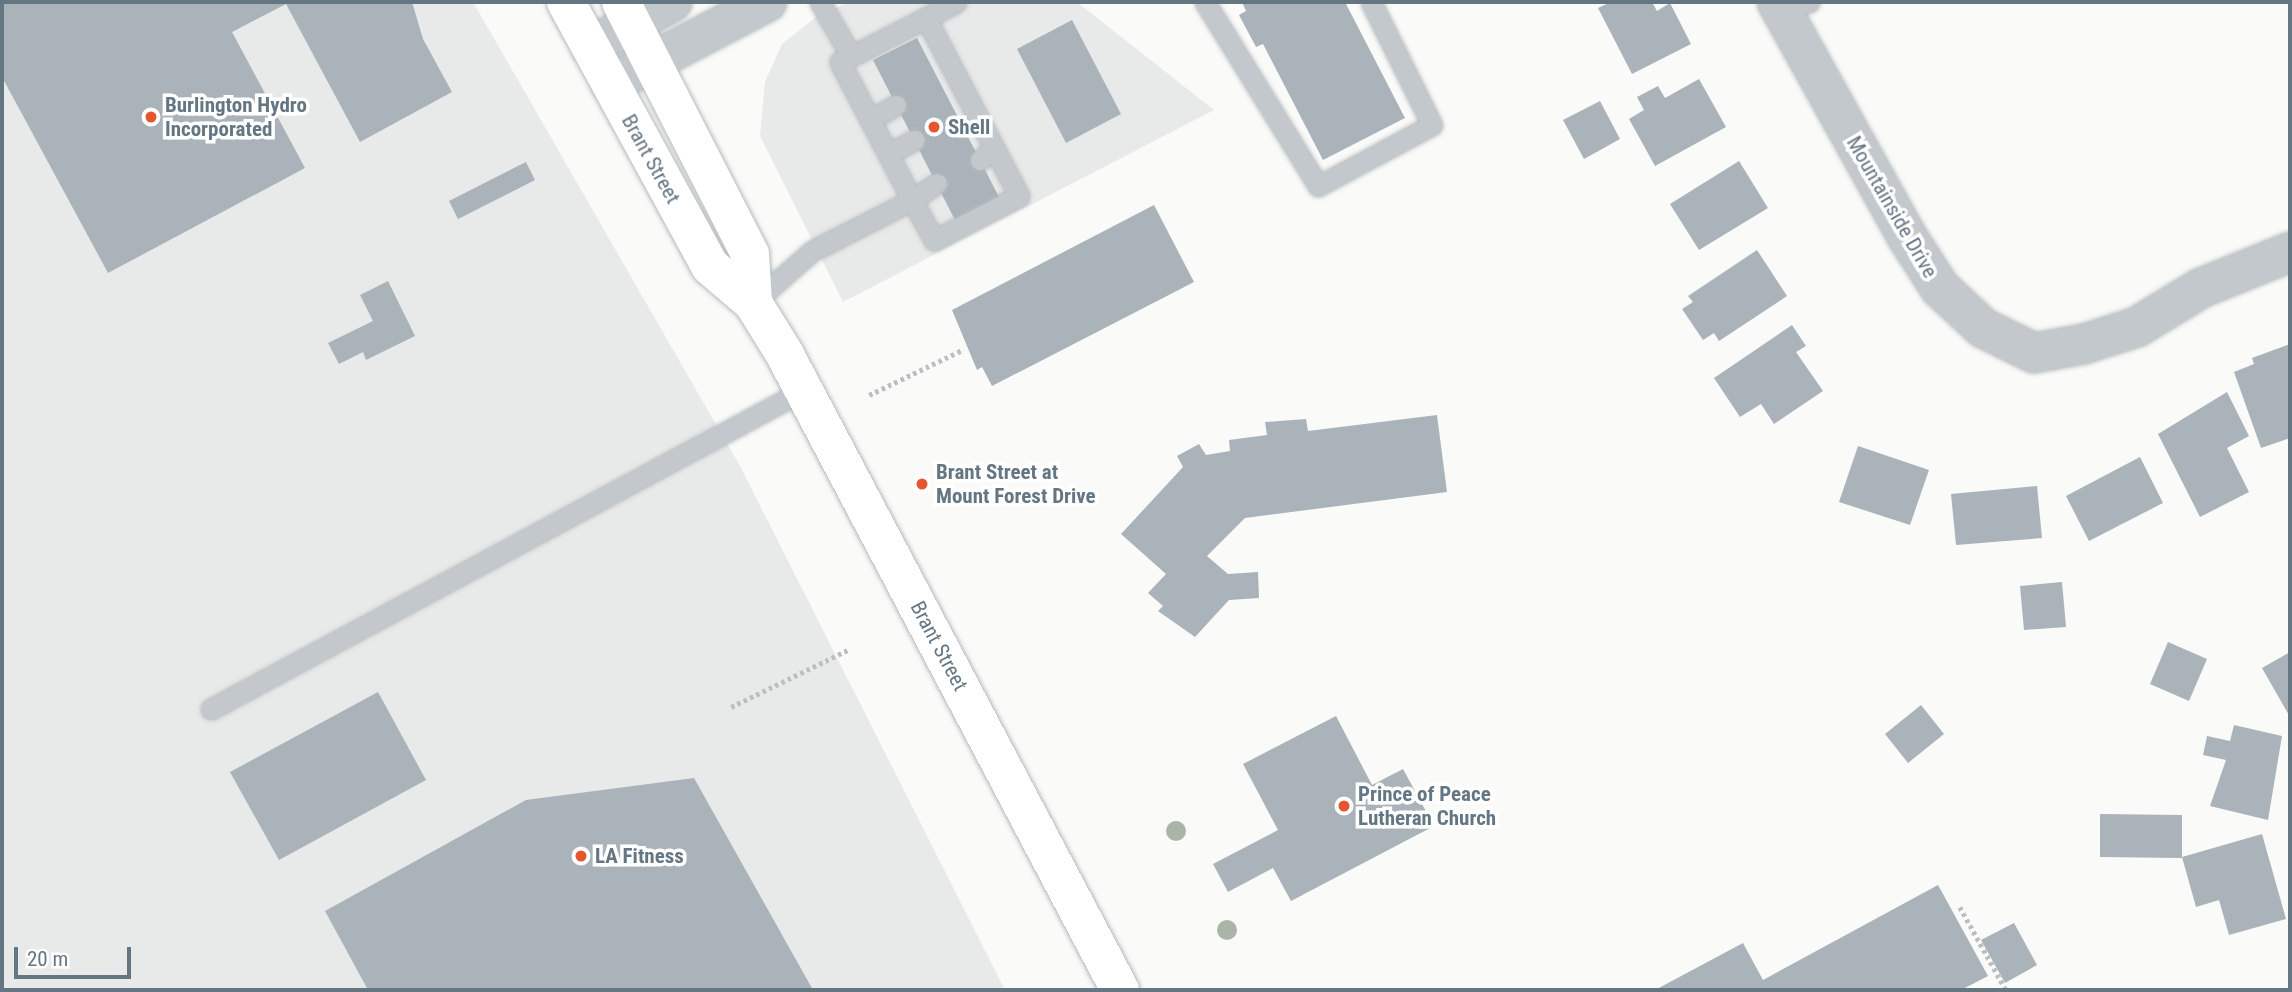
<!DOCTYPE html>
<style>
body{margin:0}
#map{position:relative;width:2292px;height:992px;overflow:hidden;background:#fafaf8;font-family:"Roboto Condensed",sans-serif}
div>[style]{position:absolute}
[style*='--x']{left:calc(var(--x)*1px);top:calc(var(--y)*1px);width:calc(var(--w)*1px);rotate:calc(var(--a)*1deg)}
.built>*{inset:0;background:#e8e9e9}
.building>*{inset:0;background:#aab3b9}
.path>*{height:4.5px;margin-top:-2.25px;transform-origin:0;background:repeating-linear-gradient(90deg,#bbbfc2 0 3.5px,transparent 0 7px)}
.roads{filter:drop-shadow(0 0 2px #b5babe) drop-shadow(0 0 2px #b5babe)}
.service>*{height:19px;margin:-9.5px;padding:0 9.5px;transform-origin:9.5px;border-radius:9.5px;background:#c3c8cc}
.minor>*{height:38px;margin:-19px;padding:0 19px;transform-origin:19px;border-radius:19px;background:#c3c8cc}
.primary>*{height:38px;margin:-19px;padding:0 19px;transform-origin:19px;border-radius:19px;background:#fff}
.trees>*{width:20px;height:20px;margin:-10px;border-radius:50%;background:#aab4a7}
.dots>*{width:19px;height:19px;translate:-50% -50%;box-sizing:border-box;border:4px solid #fff;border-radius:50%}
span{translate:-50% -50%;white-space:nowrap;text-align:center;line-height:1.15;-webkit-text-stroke:7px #fff;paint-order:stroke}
.poi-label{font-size:21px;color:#657683;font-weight:700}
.left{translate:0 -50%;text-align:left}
.street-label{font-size:21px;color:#657683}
.frame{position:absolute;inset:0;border:4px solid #657683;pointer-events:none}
.scale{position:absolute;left:14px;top:947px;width:117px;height:32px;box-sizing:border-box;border:4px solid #657683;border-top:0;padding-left:9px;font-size:21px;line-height:24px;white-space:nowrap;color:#657683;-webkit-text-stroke:5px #fff;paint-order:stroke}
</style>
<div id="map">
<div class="built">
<div style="clip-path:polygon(2px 2px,473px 2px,741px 468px,1005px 990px,2px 990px)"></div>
<div style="clip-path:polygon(849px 2px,1077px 2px,1214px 110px,843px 302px,760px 136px,765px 82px,782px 44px,816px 17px)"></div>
</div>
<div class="building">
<div style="clip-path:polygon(2px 2px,412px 2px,423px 39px,452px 92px,360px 142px,286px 4px,232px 32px,305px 168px,108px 273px,2px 77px)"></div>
<div style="clip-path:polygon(1242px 2px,1345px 2px,1405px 118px,1323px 160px,1263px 44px,1256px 47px,1239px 15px,1246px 11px)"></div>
<div style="clip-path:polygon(1611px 2px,1652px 2px,1657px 11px,1670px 3px,1691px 44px,1632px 74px,1598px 8px)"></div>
<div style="clip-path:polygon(1072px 20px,1121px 114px,1066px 143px,1017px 49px)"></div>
<div style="clip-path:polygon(917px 38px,999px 197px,955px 220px,873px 60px)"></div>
<div style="clip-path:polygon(1699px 79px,1726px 127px,1655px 166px,1629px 119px,1644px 110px,1637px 97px,1658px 86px,1665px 98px)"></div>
<div style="clip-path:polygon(1600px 101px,1620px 139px,1584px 159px,1563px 120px)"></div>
<div style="clip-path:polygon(1739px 161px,1768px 208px,1699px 250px,1670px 204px)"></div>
<div style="clip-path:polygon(526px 162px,535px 180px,458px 219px,449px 201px)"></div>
<div style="clip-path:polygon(1154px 205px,1194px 282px,992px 386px,982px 367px,977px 370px,952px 310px)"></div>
<div style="clip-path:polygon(1757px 250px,1787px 296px,1719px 341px,1714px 333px,1703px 340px,1682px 309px,1693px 302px,1688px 296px)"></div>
<div style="clip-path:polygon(388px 281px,415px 336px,366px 360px,363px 352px,339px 364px,328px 343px,373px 321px,360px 295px)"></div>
<div style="clip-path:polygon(1792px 325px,1806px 346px,1796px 352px,1823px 391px,1774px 424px,1761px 404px,1740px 417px,1714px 378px)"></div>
<div style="clip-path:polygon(2290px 344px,2290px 438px,2261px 448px,2234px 372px,2254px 364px,2252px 358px)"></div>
<div style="clip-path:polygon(2227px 392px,2249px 436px,2227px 448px,2249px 492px,2200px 517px,2158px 434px)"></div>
<div style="clip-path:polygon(1437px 415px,1447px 492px,1245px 518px,1207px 556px,1228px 574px,1258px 572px,1259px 598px,1229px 600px,1195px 637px,1158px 611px,1163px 606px,1148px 593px,1166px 574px,1121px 534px,1183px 467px,1177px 456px,1199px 444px,1206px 455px,1230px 451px,1229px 440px,1267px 435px,1265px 422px,1306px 419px,1308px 431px)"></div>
<div style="clip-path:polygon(1858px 446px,1929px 470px,1910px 525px,1839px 502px)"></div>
<div style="clip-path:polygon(2140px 457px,2163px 503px,2089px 541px,2066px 496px)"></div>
<div style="clip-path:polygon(2037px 486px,2042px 538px,1956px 545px,1951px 494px)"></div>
<div style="clip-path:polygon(2062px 582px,2066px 627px,2024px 630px,2020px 586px)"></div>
<div style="clip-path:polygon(2168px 642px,2207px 659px,2189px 701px,2150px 684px)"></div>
<div style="clip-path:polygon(2290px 652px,2290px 717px,2262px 668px)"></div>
<div style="clip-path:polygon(378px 692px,426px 780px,279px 860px,230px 772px)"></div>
<div style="clip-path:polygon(1921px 705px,1944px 734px,1908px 763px,1885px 734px)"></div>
<div style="clip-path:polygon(1336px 716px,1372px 785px,1403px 769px,1434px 826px,1291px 901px,1273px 868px,1228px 892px,1213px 864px,1278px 830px,1243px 764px)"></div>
<div style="clip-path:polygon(2234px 725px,2282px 736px,2268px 820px,2210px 806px,2226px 760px,2203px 755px,2207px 736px,2230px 741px)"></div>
<div style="clip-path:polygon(694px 778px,813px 990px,368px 990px,325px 911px,526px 800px)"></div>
<div style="clip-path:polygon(2100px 814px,2182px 815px,2182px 858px,2100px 857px)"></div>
<div style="clip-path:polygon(2262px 834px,2286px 919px,2229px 935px,2219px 900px,2196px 907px,2182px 857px)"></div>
<div style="clip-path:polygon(1938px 885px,1988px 976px,1961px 990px,1655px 990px,1743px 943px,1763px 980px)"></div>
<div style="clip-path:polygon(2014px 923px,2037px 965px,2005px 983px,1981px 940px)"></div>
</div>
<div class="path">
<div style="--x:869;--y:395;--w:103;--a:-25.8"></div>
<div style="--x:731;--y:707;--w:132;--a:-26"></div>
<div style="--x:1960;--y:907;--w:95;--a:61"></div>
</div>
<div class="roads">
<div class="service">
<div style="--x:820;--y:2;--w:62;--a:60.1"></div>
<div style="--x:1205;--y:2;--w:216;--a:58.4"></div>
<div style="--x:1318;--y:186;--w:129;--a:-28.2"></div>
<div style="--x:1432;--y:125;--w:137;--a:-116.4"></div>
<div style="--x:1781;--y:9;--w:29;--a:-14"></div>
<div style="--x:926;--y:18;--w:34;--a:-28"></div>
<div style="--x:870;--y:120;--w:30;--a:-30"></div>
<div style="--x:888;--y:154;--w:30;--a:-28"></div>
<div style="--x:980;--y:160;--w:18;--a:-38"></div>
<div style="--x:753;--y:303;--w:79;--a:-41.4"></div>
<div style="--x:812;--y:251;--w:112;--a:-27"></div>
<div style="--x:912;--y:200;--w:156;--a:-117.6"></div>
<div style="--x:840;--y:62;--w:97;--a:-27.1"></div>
<div style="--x:926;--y:18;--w:201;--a:62.4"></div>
<div style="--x:1019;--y:196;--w:96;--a:152.6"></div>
<div style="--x:934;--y:240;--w:46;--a:-118.8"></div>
<div style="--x:912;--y:200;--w:30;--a:-34"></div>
<div style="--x:211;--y:709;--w:673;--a:-28.28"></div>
</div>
<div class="minor">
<div style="--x:1777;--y:2;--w:266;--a:61"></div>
<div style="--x:1906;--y:235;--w:63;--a:57.3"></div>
<div style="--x:1940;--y:288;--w:59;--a:42.9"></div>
<div style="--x:1983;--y:328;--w:57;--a:26.1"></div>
<div style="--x:2034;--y:353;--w:51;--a:-10.2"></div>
<div style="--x:2084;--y:344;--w:56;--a:-17.8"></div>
<div style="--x:2137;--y:327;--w:75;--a:-31.4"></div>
<div style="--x:2201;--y:288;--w:96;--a:-22"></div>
<div style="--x:590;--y:47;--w:94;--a:-28.8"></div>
<div style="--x:610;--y:84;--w:177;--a:-27.6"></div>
</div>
<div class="primary">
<div style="--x:566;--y:2;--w:301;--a:61.4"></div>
<div style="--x:710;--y:266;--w:57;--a:40.7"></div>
<div style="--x:753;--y:303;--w:59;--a:58.2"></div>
<div style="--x:784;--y:353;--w:720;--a:62.19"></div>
<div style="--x:621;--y:2;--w:283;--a:62.9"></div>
<div style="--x:750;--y:254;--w:49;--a:86.5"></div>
</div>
</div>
<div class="trees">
<div style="left:1176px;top:831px"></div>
<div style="left:1227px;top:930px"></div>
</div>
<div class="dots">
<div style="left:151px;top:117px;background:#e4572e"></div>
<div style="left:934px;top:127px;background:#e4572e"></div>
<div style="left:922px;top:484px;background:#e4572e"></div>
<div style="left:1344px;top:806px;background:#e4572e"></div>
<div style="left:581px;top:856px;background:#e4572e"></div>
</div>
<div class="poi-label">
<span class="left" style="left:165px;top:117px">Burlington Hydro<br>Incorporated</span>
<span class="left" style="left:948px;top:127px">Shell</span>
<span class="left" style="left:936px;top:484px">Brant Street at<br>Mount Forest Drive</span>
<span class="left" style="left:1358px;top:806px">Prince of Peace<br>Lutheran Church</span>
<span class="left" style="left:595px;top:856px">LA Fitness</span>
</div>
<div class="street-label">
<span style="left:651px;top:159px;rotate:61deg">Brant Street</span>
<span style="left:1892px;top:207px;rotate:60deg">Mountainside Drive</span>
<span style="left:939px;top:646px;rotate:62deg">Brant Street</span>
</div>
<div class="frame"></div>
<div class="scale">20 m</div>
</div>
